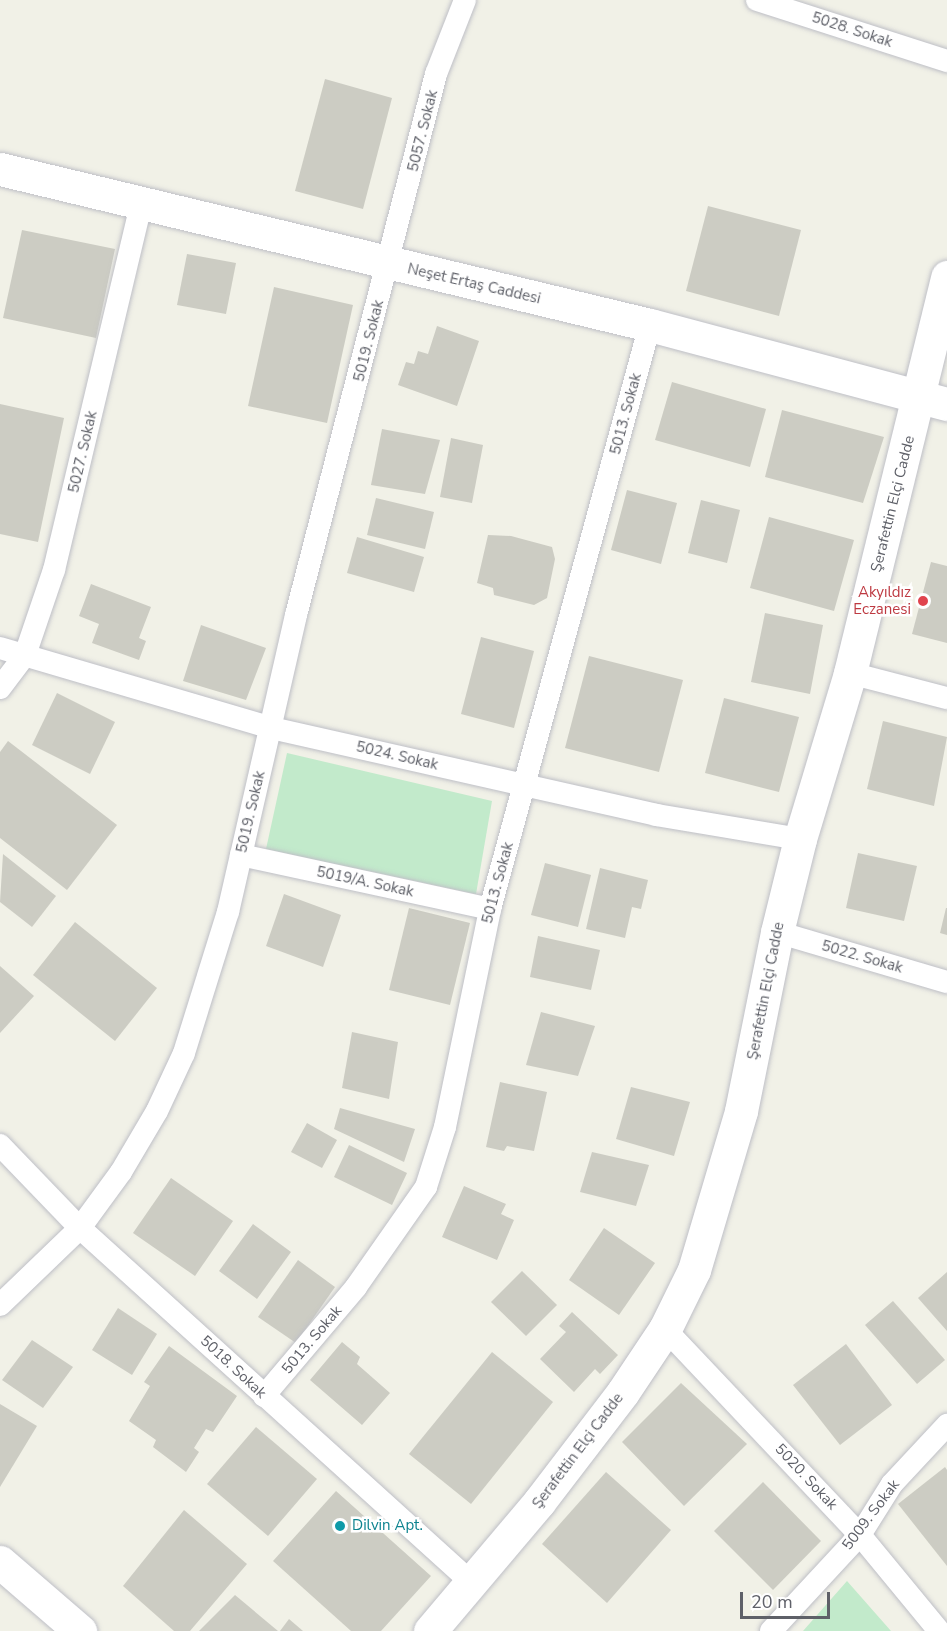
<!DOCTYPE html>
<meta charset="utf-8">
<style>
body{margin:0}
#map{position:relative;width:947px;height:1631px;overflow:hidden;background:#f1f1e7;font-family:"Nunito Sans",sans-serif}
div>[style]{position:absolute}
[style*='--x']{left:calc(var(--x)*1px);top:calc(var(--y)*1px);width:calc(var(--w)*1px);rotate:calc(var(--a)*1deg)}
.green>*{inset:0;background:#c2eacb}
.building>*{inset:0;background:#ccccc3}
.roads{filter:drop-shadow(0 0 2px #bebfc6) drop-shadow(0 0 2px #bebfc6)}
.street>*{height:22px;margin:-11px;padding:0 11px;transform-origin:11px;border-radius:11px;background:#fff}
.secondary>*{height:33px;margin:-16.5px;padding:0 16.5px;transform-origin:16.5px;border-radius:16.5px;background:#fff}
.dots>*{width:16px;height:16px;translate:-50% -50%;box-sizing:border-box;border:3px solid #fff;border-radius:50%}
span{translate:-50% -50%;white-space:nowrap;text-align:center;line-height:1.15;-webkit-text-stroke:5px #fff;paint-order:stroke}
.street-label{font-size:15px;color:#5e6068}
.health-label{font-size:15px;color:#be3a42}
.right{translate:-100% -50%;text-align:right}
.culture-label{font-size:15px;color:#0d838f}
.left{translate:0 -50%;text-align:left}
.scale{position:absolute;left:740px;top:1592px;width:90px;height:27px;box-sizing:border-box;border:3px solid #5e6068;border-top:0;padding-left:8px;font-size:18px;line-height:21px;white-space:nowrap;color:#5e6068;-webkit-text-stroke:4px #fff;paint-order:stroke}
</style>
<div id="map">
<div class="green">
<div style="clip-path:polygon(287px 753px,492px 801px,476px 894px,266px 849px)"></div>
<div style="clip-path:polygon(847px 1581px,891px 1631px,892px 1631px,803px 1631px)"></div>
</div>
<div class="building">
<div style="clip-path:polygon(325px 79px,392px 98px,363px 209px,295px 191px)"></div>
<div style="clip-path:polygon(708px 206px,801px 230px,779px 316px,686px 291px)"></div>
<div style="clip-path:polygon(22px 230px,115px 249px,96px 338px,3px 318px)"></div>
<div style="clip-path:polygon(187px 254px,236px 263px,226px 314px,177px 305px)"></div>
<div style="clip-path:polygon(274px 287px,353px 305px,327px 423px,248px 406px)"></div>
<div style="clip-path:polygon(437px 326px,479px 341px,457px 406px,398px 385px,406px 362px,414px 364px,418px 351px,428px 354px)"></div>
<div style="clip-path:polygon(672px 382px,766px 409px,750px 467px,655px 440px)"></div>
<div style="clip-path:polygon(0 404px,64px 418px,38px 542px,0 534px)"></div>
<div style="clip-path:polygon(782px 410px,884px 437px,863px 503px,765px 477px)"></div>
<div style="clip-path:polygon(382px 429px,440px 440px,425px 494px,371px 485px)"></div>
<div style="clip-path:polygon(451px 438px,483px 445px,472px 503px,440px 497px)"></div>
<div style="clip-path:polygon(627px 490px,677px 503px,661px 564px,611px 550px)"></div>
<div style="clip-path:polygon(376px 498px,434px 512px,425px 549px,367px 535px)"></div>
<div style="clip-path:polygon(701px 500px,740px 510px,727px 563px,688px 553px)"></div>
<div style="clip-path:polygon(769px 517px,854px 540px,834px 611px,750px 588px)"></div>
<div style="clip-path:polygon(488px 535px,511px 536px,552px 547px,555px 559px,547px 598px,534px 605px,494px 595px,493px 588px,477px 583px)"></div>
<div style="clip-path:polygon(357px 537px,424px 557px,414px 592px,347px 573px)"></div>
<div style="clip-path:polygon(931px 562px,947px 566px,947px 643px,912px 634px)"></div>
<div style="clip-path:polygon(91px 584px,151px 607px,139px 638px,146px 641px,139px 660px,92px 643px,99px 624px,79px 616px)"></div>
<div style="clip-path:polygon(765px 613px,823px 625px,810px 694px,751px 682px)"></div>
<div style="clip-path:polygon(201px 625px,266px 648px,246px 700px,183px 681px)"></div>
<div style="clip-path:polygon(481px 637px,534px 651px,514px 728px,461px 714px)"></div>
<div style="clip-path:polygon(589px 656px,683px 680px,659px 772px,565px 748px)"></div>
<div style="clip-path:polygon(57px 693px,115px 722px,90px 774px,32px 745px)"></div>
<div style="clip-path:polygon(724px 698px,799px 717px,779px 792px,705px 773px)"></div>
<div style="clip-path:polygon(883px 721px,947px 737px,934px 806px,867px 789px)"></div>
<div style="clip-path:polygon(8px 741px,117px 825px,67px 890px,0 838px,0 752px)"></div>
<div style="clip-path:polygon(858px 853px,917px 866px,904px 921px,846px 908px)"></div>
<div style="clip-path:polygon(3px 854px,56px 896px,32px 927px,0 902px)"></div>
<div style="clip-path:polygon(545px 863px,591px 875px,578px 927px,531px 915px)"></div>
<div style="clip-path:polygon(600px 868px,648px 880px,641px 909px,632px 907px,625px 938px,586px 929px)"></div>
<div style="clip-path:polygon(284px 894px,341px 915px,323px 967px,266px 946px)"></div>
<div style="clip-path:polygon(409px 908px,470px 923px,450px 1005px,389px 990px)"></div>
<div style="clip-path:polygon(946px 908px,947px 908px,947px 935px,940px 933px)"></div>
<div style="clip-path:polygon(75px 922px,157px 988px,115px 1041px,33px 975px)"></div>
<div style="clip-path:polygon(538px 936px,600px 950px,591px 990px,530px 977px)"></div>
<div style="clip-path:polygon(0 966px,34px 996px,0 1033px)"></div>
<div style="clip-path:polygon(541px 1012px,595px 1026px,578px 1076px,526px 1065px)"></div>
<div style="clip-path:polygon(352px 1032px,398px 1042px,389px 1099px,342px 1088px)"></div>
<div style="clip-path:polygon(500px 1082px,547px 1092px,534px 1151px,507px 1146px,504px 1151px,486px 1147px)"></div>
<div style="clip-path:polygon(631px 1087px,690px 1102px,674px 1156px,616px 1139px)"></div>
<div style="clip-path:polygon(340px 1108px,415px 1129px,404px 1162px,334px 1129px)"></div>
<div style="clip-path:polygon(307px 1123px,337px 1140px,322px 1168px,291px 1152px)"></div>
<div style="clip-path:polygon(349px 1145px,407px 1173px,392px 1205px,334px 1177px)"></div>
<div style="clip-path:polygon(592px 1152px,649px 1165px,636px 1206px,580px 1192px)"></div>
<div style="clip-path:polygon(171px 1178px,233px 1221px,195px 1276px,133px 1233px)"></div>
<div style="clip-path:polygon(464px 1186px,506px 1204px,501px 1214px,514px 1220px,497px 1260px,442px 1237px)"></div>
<div style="clip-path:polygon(253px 1224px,291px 1252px,257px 1299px,219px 1271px)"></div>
<div style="clip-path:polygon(604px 1228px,655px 1263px,619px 1315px,569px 1280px)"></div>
<div style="clip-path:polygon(298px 1260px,335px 1287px,296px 1343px,258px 1317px)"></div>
<div style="clip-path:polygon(522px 1271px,557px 1305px,526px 1336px,491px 1302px)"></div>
<div style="clip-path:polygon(947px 1272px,947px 1331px,918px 1298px)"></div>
<div style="clip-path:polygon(893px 1301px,945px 1360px,917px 1384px,865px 1325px)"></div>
<div style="clip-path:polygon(118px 1308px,157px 1334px,132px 1375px,92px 1350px)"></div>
<div style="clip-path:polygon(572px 1312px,618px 1355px,600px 1374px,595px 1369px,574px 1392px,540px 1359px,566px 1332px,559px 1326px)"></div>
<div style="clip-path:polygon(32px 1340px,73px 1367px,43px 1408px,2px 1380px)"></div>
<div style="clip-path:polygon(342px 1342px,360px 1357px,357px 1364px,390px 1393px,362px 1425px,310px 1380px)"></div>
<div style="clip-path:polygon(846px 1344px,892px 1405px,840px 1445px,793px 1385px)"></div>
<div style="clip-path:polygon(169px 1346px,237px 1396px,213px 1432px,206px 1429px,194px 1448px,199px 1452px,186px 1472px,153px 1447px,156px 1440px,129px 1421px,150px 1386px,144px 1382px)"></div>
<div style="clip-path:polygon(492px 1352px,553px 1402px,471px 1504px,409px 1454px)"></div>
<div style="clip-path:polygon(681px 1383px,747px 1444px,684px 1506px,622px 1442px)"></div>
<div style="clip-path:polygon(0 1404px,37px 1426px,0 1487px)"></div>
<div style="clip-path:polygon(256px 1427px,317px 1479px,268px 1536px,207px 1484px)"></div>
<div style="clip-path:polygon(945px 1467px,947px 1470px,947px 1566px,898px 1504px)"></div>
<div style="clip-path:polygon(606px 1472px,671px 1530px,607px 1603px,542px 1544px)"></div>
<div style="clip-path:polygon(763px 1482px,821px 1541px,773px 1590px,714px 1531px)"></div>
<div style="clip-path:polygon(336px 1491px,431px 1576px,381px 1631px,351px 1631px,273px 1561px)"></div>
<div style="clip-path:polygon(184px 1510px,247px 1564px,190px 1631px,174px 1631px,123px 1586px)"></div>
<div style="clip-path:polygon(235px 1595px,278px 1631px,199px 1631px)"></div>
<div style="clip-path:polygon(289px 1619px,303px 1631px,280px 1631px)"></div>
</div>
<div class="roads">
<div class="street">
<div style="--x:757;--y:0;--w:200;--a:17.8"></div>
<div style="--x:0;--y:648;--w:283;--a:16.4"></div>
<div style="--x:271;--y:728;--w:395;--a:12.7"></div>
<div style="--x:656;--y:815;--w:146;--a:9.5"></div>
<div style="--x:850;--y:673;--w:100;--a:14.5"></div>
<div style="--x:0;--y:688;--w:41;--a:-52.9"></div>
<div style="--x:25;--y:655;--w:90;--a:-71.2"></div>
<div style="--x:54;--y:570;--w:375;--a:-76.6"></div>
<div style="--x:241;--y:855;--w:255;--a:12.2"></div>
<div style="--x:777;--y:932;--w:177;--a:16.4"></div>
<div style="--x:0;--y:1145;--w:115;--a:46.1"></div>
<div style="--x:80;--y:1228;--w:529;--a:42.16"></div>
<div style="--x:0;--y:1305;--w:111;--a:-43.9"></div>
<div style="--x:80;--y:1228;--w:69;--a:-53.8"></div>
<div style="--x:121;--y:1172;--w:71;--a:-59.5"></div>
<div style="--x:157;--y:1111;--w:64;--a:-65"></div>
<div style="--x:184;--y:1053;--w:148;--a:-72.7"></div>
<div style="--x:228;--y:912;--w:305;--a:-77.1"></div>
<div style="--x:296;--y:615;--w:559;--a:-75.49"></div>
<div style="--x:436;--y:74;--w:79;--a:-68.6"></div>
<div style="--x:665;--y:1329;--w:284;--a:46.6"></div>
<div style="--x:860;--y:1535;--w:124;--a:50.5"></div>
<div style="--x:264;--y:1396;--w:143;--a:-49.8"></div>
<div style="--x:356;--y:1287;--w:122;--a:-55"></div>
<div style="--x:426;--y:1187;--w:63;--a:-72.4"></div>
<div style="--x:445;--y:1127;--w:223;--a:-78.3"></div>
<div style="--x:490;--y:909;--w:606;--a:-74.68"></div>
<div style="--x:771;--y:1631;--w:131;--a:-47.2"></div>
<div style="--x:860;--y:1535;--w:60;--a:-57.9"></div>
<div style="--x:892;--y:1484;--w:81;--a:-47"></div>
</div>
<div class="secondary">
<div style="--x:0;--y:169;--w:668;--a:13.5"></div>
<div style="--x:650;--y:325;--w:307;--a:14.9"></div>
<div style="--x:0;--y:1562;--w:106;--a:40.8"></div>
<div style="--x:430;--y:1631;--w:169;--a:-49.8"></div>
<div style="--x:539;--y:1502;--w:138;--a:-52.6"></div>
<div style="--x:623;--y:1392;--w:76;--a:-56.3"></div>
<div style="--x:665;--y:1329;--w:66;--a:-63.8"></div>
<div style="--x:694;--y:1270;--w:166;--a:-73.5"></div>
<div style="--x:741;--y:1111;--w:183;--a:-78.6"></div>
<div style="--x:777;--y:932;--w:96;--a:-76.1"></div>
<div style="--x:800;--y:839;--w:173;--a:-73.2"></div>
<div style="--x:850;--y:673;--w:408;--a:-76.2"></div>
</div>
</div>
<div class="dots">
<div style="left:923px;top:601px;background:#e0444e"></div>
<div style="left:340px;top:1526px;background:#0f9aa8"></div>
</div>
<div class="street-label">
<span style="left:852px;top:30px;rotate:18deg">5028. Sokak</span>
<span style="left:423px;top:131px;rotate:-76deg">5057. Sokak</span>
<span style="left:474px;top:284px;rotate:13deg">Neşet Ertaş Caddesi</span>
<span style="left:369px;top:341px;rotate:-76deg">5019. Sokak</span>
<span style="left:626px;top:414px;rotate:-75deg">5013. Sokak</span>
<span style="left:83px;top:452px;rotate:-77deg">5027. Sokak</span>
<span style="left:893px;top:504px;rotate:-76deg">Şerafettin Elçi Cadde</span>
<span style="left:397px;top:756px;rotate:13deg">5024. Sokak</span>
<span style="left:251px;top:812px;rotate:-77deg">5019. Sokak</span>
<span style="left:365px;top:882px;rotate:12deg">5019/A. Sokak</span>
<span style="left:498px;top:883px;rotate:-75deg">5013. Sokak</span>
<span style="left:862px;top:957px;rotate:16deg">5022. Sokak</span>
<span style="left:766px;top:991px;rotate:-79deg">Şerafettin Elçi Cadde</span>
<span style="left:312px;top:1340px;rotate:-50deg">5013. Sokak</span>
<span style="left:233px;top:1367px;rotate:43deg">5018. Sokak</span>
<span style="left:578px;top:1451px;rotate:-53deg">Şerafettin Elçi Cadde</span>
<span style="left:806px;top:1477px;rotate:47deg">5020. Sokak</span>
<span style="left:871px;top:1515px;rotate:-53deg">5009. Sokak</span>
</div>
<div class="health-label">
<span class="right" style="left:911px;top:601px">Akyıldız<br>Eczanesi</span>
</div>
<div class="culture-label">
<span class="left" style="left:352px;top:1526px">Dilvin Apt.</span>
</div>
<div class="scale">20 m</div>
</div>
